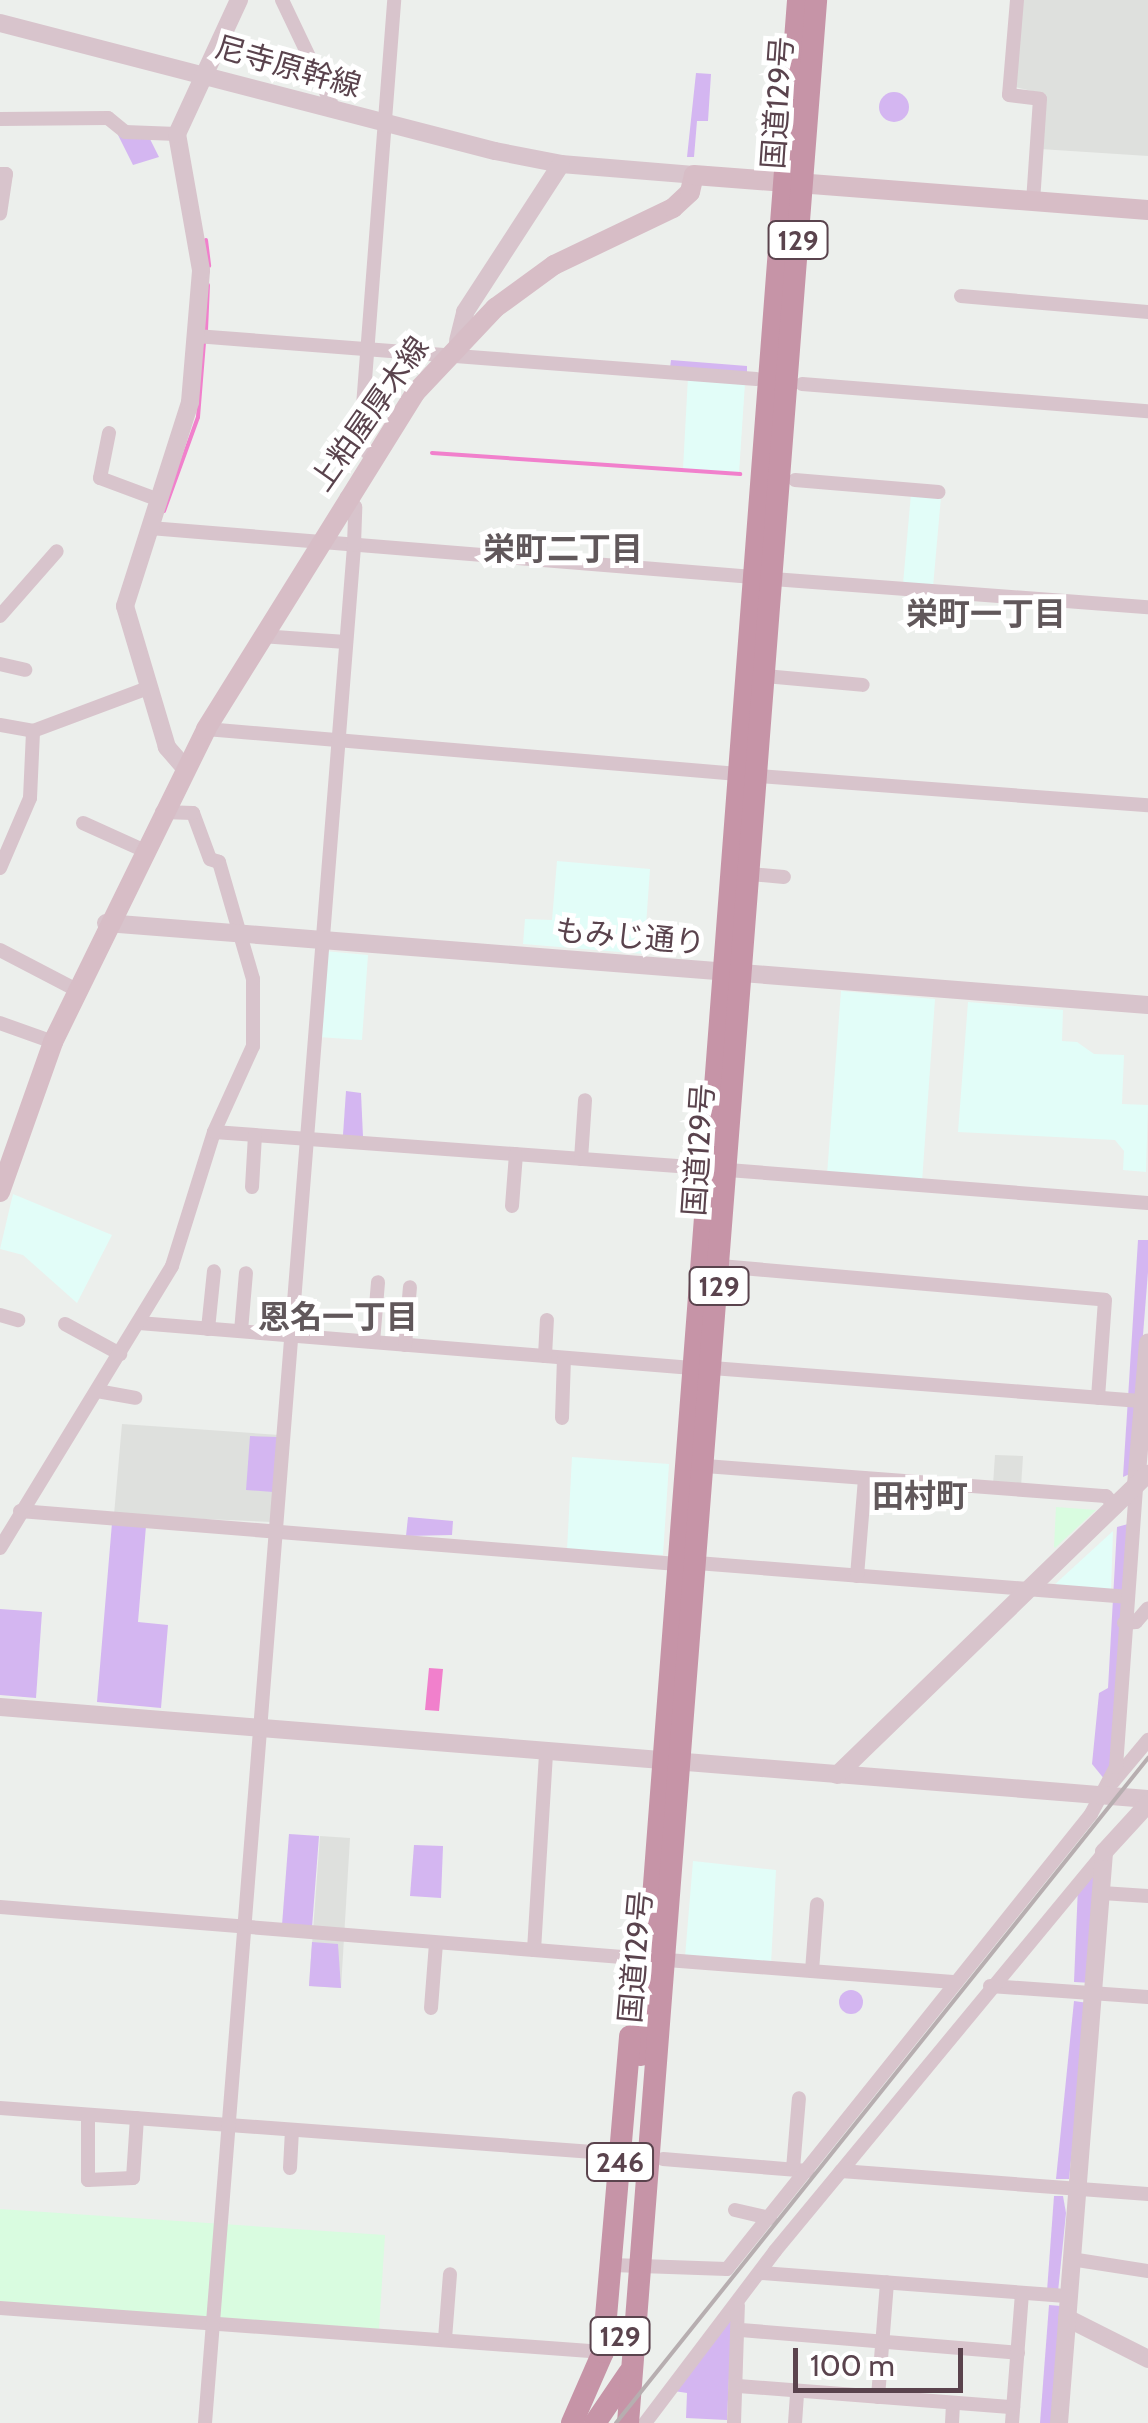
<!DOCTYPE html>
<meta charset="utf-8">
<style>
body{margin:0}
#map{position:relative;width:1148px;height:2423px;overflow:hidden;background:#ecefec;font-family:Cabin,"Noto Sans JP",sans-serif}
div>[style]{position:absolute}
[style*='--x']{left:calc(var(--x)*1px);top:calc(var(--y)*1px);width:calc(var(--w)*1px);rotate:calc(var(--a)*1deg)}
.commercial>*{inset:0;background:#e2fdf8}
.education>*{inset:0;background:#dee0dd}
.medical>*{inset:0;background:#d9fce0}
.green>*{inset:0;background:#d4b6f1}
.round{border-radius:50%}
.water>*{inset:0;background:#f180cc}
.stream>*{height:4px;margin:-2px;padding:0 2px;transform-origin:2px;border-radius:2px;background:#f180cc}
.minor>*{height:14px;margin:-7px;padding:0 7px;transform-origin:7px;border-radius:7px;background:#d8c4cc}
.tertiary>*{height:18px;margin:-9px;padding:0 9px;transform-origin:9px;border-radius:9px;background:#d8c4cc}
.secondary>*{height:20px;margin:-10px;padding:0 10px;transform-origin:10px;border-radius:10px;background:#d7bdc6}
.trunk>*{height:22px;margin:-11px;padding:0 11px;transform-origin:11px;border-radius:11px;background:#c694a7}
.rail>*{height:4px;margin:-2px;padding:0 2px;transform-origin:2px;border-radius:2px;background:#b7aeb0}
span{translate:-50% -50%;white-space:nowrap;text-align:center;line-height:1.15;-webkit-text-stroke:10px #fff;paint-order:stroke}
.shield-label span{padding:2px 8px;background:#fff;border:2px solid;border-radius:8px;-webkit-text-stroke-width:0}
.shield-label{font-size:28px;color:#5a434d;font-weight:700}
.street-label{font-size:30px;color:#5a434d}
.neighbourhood-label{font-size:32px;color:#61585b;font-weight:700}
.scale{position:absolute;left:793px;top:2348px;width:170px;height:45px;box-sizing:border-box;border:5px solid #5a434d;border-top:0;padding-left:12px;font-size:30px;line-height:35px;white-space:nowrap;color:#5a434d;-webkit-text-stroke:8px #fff;paint-order:stroke}
</style>
<div id="map">
<div class="commercial">
<div style="clip-path:polygon(688px 377px,745px 383px,739px 473px,683px 469px)"></div>
<div style="clip-path:polygon(911px 494px,941px 497px,933px 587px,903px 584px)"></div>
<div style="clip-path:polygon(557px 861px,650px 869px,644px 954px,523px 944px,525px 919px,552px 920px)"></div>
<div style="clip-path:polygon(324px 951px,368px 955px,362px 1040px,318px 1037px)"></div>
<div style="clip-path:polygon(841px 991px,935px 999px,922px 1182px,827px 1175px)"></div>
<div style="clip-path:polygon(968px 1002px,1063px 1010px,1062px 1041px,1077px 1042px,1094px 1054px,1124px 1055px,1122px 1104px,1148px 1105px,1146px 1172px,1123px 1170px,1124px 1151px,1115px 1140px,958px 1132px)"></div>
<div style="clip-path:polygon(13px 1194px,112px 1235px,77px 1303px,23px 1255px,0 1249px)"></div>
<div style="clip-path:polygon(572px 1457px,669px 1464px,663px 1555px,567px 1550px)"></div>
<div style="clip-path:polygon(1113px 1531px,1111px 1592px,1052px 1587px)"></div>
<div style="clip-path:polygon(693px 1861px,776px 1870px,771px 1964px,685px 1957px)"></div>
</div>
<div class="education">
<div style="clip-path:polygon(1022px 0,1148px 0,1148px 156px,1040px 149px,1045px 94px,1015px 87px)"></div>
<div style="clip-path:polygon(122px 1424px,280px 1435px,272px 1522px,114px 1515px)"></div>
<div style="clip-path:polygon(995px 1455px,1023px 1456px,1021px 1487px,993px 1485px)"></div>
<div style="clip-path:polygon(320px 1836px,350px 1838px,341px 1988px,309px 1986px)"></div>
</div>
<div class="medical">
<div style="clip-path:polygon(1056px 1507px,1096px 1510px,1055px 1548px,1054px 1547px)"></div>
<div style="clip-path:polygon(0 2209px,385px 2235px,379px 2329px,0 2303px)"></div>
</div>
<div class="green">
<div style="clip-path:polygon(696px 73px,711px 74px,708px 121px,697px 121px,694px 157px,687px 157px)"></div>
<div class="round" style="left:879px;top:92px;width:30px;height:30px"></div>
<div style="clip-path:polygon(118px 135px,149px 137px,159px 157px,133px 165px)"></div>
<div style="clip-path:polygon(671px 360px,747px 366px,747px 373px,670px 368px)"></div>
<div style="clip-path:polygon(346px 1091px,361px 1093px,363px 1137px,343px 1135px)"></div>
<div style="clip-path:polygon(1138px 1240px,1148px 1240px,1148px 1272px,1132px 1473px,1123px 1477px)"></div>
<div style="clip-path:polygon(250px 1436px,277px 1437px,273px 1492px,246px 1490px)"></div>
<div style="clip-path:polygon(408px 1517px,453px 1521px,452px 1535px,406px 1536px)"></div>
<div style="clip-path:polygon(112px 1523px,146px 1526px,138px 1622px,168px 1625px,161px 1708px,97px 1702px)"></div>
<div style="clip-path:polygon(1128px 1524px,1111px 1770px,1105px 1780px,1092px 1764px,1099px 1693px,1108px 1688px,1117px 1527px)"></div>
<div style="clip-path:polygon(0 1609px,42px 1612px,36px 1698px,0 1695px)"></div>
<div style="clip-path:polygon(289px 1834px,319px 1836px,312px 1927px,282px 1925px)"></div>
<div style="clip-path:polygon(414px 1845px,443px 1846px,441px 1898px,410px 1896px)"></div>
<div style="clip-path:polygon(1100px 1872px,1093px 1983px,1074px 1982px,1078px 1886px)"></div>
<div style="clip-path:polygon(312px 1942px,338px 1944px,341px 1988px,309px 1986px)"></div>
<div class="round" style="left:839px;top:1990px;width:24px;height:24px"></div>
<div style="clip-path:polygon(1074px 2001px,1088px 2003px,1069px 2179px,1056px 2179px)"></div>
<div style="clip-path:polygon(1054px 2196px,1063px 2196px,1066px 2213px,1058px 2292px,1047px 2291px)"></div>
<div style="clip-path:polygon(1049px 2305px,1061px 2306px,1054px 2423px,1040px 2423px)"></div>
<div style="clip-path:polygon(732px 2316px,727px 2420px,686px 2418px,687px 2393px,674px 2391px)"></div>
</div>
<div class="water">
<div style="clip-path:polygon(429px 1668px,443px 1669px,439px 1711px,425px 1710px)"></div>
</div>
<div class="stream">
<div style="--x:206;--y:240;--w:26;--a:83"></div>
<div style="--x:206;--y:330;--w:45;--a:-87.5"></div>
<div style="--x:432;--y:453;--w:309;--a:3.9"></div>
<div style="--x:164;--y:511;--w:100;--a:-70.1"></div>
<div style="--x:198;--y:417;--w:75;--a:-85.4"></div>
</div>
<div class="minor">
<div style="--x:282;--y:0;--w:121;--a:64.5"></div>
<div style="--x:1017;--y:0;--w:95;--a:94.8"></div>
<div style="--x:1009;--y:95;--w:31;--a:7"></div>
<div style="--x:1040;--y:99;--w:102;--a:93.9"></div>
<div style="--x:0;--y:119;--w:108;--a:-0.5"></div>
<div style="--x:108;--y:118;--w:22;--a:39"></div>
<div style="--x:125;--y:132;--w:52;--a:2.2"></div>
<div style="--x:0;--y:174;--w:6;--a:0"></div>
<div style="--x:6;--y:174;--w:40;--a:98.5"></div>
<div style="--x:961;--y:296;--w:188;--a:4.9"></div>
<div style="--x:196;--y:336;--w:562;--a:4.39"></div>
<div style="--x:802;--y:384;--w:347;--a:4.5"></div>
<div style="--x:109;--y:433;--w:46;--a:101.3"></div>
<div style="--x:100;--y:478;--w:63;--a:20.4"></div>
<div style="--x:372;--y:457;--w:17;--a:-135"></div>
<div style="--x:360;--y:445;--w:446;--a:-85.6"></div>
<div style="--x:795;--y:480;--w:144;--a:4.8"></div>
<div style="--x:150;--y:528;--w:605;--a:4.65"></div>
<div style="--x:773;--y:579;--w:376;--a:4.3"></div>
<div style="--x:0;--y:616;--w:86;--a:-48.8"></div>
<div style="--x:261;--y:636;--w:85;--a:4"></div>
<div style="--x:0;--y:664;--w:26;--a:13"></div>
<div style="--x:765;--y:676;--w:98;--a:5.2"></div>
<div style="--x:0;--y:725;--w:34;--a:10"></div>
<div style="--x:33;--y:731;--w:123;--a:-20.5"></div>
<div style="--x:206;--y:729;--w:534;--a:4.83"></div>
<div style="--x:758;--y:776;--w:391;--a:4.3"></div>
<div style="--x:83;--y:823;--w:66;--a:24.2"></div>
<div style="--x:0;--y:868;--w:76;--a:-66.8"></div>
<div style="--x:30;--y:798;--w:67;--a:-87.4"></div>
<div style="--x:750;--y:874;--w:34;--a:5"></div>
<div style="--x:0;--y:950;--w:87;--a:27.5"></div>
<div style="--x:0;--y:1023;--w:56;--a:19.7"></div>
<div style="--x:214;--y:1132;--w:495;--a:4.2"></div>
<div style="--x:581;--y:1159;--w:59;--a:-86.1"></div>
<div style="--x:728;--y:1170;--w:421;--a:4.5"></div>
<div style="--x:252;--y:1187;--w:52;--a:-86.7"></div>
<div style="--x:512;--y:1206;--w:52;--a:-85.6"></div>
<div style="--x:720;--y:1266;--w:386;--a:5"></div>
<div style="--x:1105;--y:1300;--w:98;--a:94.1"></div>
<div style="--x:0;--y:1315;--w:19;--a:16"></div>
<div style="--x:139;--y:1323;--w:555;--a:4.65"></div>
<div style="--x:65;--y:1324;--w:63;--a:28.6"></div>
<div style="--x:208;--y:1329;--w:58;--a:-84.1"></div>
<div style="--x:241;--y:1331;--w:58;--a:-85.1"></div>
<div style="--x:373;--y:1342;--w:60;--a:-85.2"></div>
<div style="--x:405;--y:1345;--w:58;--a:-85.1"></div>
<div style="--x:545;--y:1356;--w:36;--a:-87"></div>
<div style="--x:712;--y:1368;--w:433;--a:4.4"></div>
<div style="--x:97;--y:1391;--w:39;--a:10"></div>
<div style="--x:562;--y:1418;--w:60;--a:-88.1"></div>
<div style="--x:705;--y:1466;--w:402;--a:4.3"></div>
<div style="--x:1106;--y:1496;--w:15;--a:48"></div>
<div style="--x:20;--y:1511;--w:659;--a:4.61"></div>
<div style="--x:0;--y:1548;--w:330;--a:-58.6"></div>
<div style="--x:172;--y:1266;--w:140;--a:-72.6"></div>
<div style="--x:214;--y:1132;--w:94;--a:-65.6"></div>
<div style="--x:253;--y:1046;--w:67;--a:-90"></div>
<div style="--x:253;--y:979;--w:122;--a:-106.2"></div>
<div style="--x:219;--y:862;--w:9;--a:-162"></div>
<div style="--x:210;--y:859;--w:49;--a:-110.3"></div>
<div style="--x:193;--y:813;--w:31;--a:-178"></div>
<div style="--x:697;--y:1563;--w:430;--a:4.5"></div>
<div style="--x:857;--y:1576;--w:98;--a:-85.3"></div>
<div style="--x:1124;--y:1623;--w:12;--a:-5"></div>
<div style="--x:1136;--y:1622;--w:18;--a:-49"></div>
<div style="--x:1113;--y:1782;--w:55;--a:-50.2"></div>
<div style="--x:1102;--y:1893;--w:46;--a:3.7"></div>
<div style="--x:0;--y:1907;--w:649;--a:4.6"></div>
<div style="--x:534;--y:1950;--w:198;--a:-86.5"></div>
<div style="--x:667;--y:1960;--w:290;--a:4.4"></div>
<div style="--x:812;--y:1971;--w:67;--a:-85.7"></div>
<div style="--x:990;--y:1986;--w:158;--a:4"></div>
<div style="--x:431;--y:2008;--w:65;--a:-85.6"></div>
<div style="--x:0;--y:2108;--w:622;--a:4.24"></div>
<div style="--x:88;--y:2115;--w:65;--a:90"></div>
<div style="--x:88;--y:2180;--w:45;--a:-2.5"></div>
<div style="--x:133;--y:2178;--w:60;--a:-86.2"></div>
<div style="--x:663;--y:2159;--w:145;--a:4.7"></div>
<div style="--x:290;--y:2168;--w:38;--a:-87"></div>
<div style="--x:793;--y:2169;--w:71;--a:-85.2"></div>
<div style="--x:841;--y:2171;--w:308;--a:4.3"></div>
<div style="--x:735;--y:2210;--w:36;--a:13"></div>
<div style="--x:1071;--y:2259;--w:78;--a:8.9"></div>
<div style="--x:612;--y:2265;--w:115;--a:2"></div>
<div style="--x:727;--y:2269;--w:583;--a:-51.34"></div>
<div style="--x:1091;--y:1814;--w:53;--a:-62"></div>
<div style="--x:1116;--y:1767;--w:282;--a:-85.9"></div>
<div style="--x:761;--y:2273;--w:309;--a:4.3"></div>
<div style="--x:0;--y:2308;--w:605;--a:4.17"></div>
<div style="--x:741;--y:2330;--w:278;--a:4.7"></div>
<div style="--x:445;--y:2339;--w:65;--a:-85.6"></div>
<div style="--x:738;--y:2386;--w:276;--a:4.4"></div>
<div style="--x:878;--y:2397;--w:115;--a:-85.5"></div>
<div style="--x:205;--y:2423;--w:1884;--a:-85.46"></div>
<div style="--x:354;--y:545;--w:38;--a:-88"></div>
<div style="--x:355;--y:507;--w:13;--a:-129"></div>
<div style="--x:645;--y:2423;--w:216;--a:-52.9"></div>
<div style="--x:775;--y:2251;--w:516;--a:-50.42"></div>
<div style="--x:734;--y:2423;--w:118;--a:-88.1"></div>
<div style="--x:795;--y:2423;--w:32;--a:-86"></div>
<div style="--x:952;--y:2423;--w:20;--a:-87"></div>
<div style="--x:1012;--y:2423;--w:130;--a:-85.6"></div>
</div>
<div class="tertiary">
<div style="--x:0;--y:23;--w:511;--a:14.5"></div>
<div style="--x:495;--y:151;--w:67;--a:11.1"></div>
<div style="--x:561;--y:164;--w:133;--a:4.7"></div>
<div style="--x:458;--y:341;--w:30;--a:-76"></div>
<div style="--x:465;--y:312;--w:176;--a:-57"></div>
<div style="--x:185;--y:768;--w:28;--a:-131"></div>
<div style="--x:167;--y:747;--w:147;--a:-106.6"></div>
<div style="--x:125;--y:606;--w:214;--a:-72.3"></div>
<div style="--x:190;--y:402;--w:132;--a:-85.2"></div>
<div style="--x:201;--y:270;--w:138;--a:-100"></div>
<div style="--x:177;--y:134;--w:148;--a:-65.2"></div>
<div style="--x:106;--y:923;--w:1045;--a:4.5"></div>
<div style="--x:1136;--y:1485;--w:143;--a:-85.2"></div>
<div style="--x:0;--y:1707;--w:1152;--a:4.58"></div>
<div style="--x:837;--y:1775;--w:433;--a:-44.1"></div>
<div style="--x:1067;--y:2318;--w:91;--a:26.8"></div>
<div style="--x:1059;--y:2423;--w:573;--a:-85.49"></div>
<div style="--x:1104;--y:1852;--w:65;--a:-47.5"></div>
</div>
<div class="secondary">
<div style="--x:0;--y:1192;--w:159;--a:-70.5"></div>
<div style="--x:53;--y:1042;--w:348;--a:-63.9"></div>
<div style="--x:206;--y:729;--w:396;--a:-58.1"></div>
<div style="--x:415;--y:393;--w:117;--a:-46.7"></div>
<div style="--x:495;--y:308;--w:73;--a:-36.1"></div>
<div style="--x:554;--y:265;--w:132;--a:-25.6"></div>
<div style="--x:673;--y:208;--w:23;--a:-43"></div>
<div style="--x:690;--y:192;--w:17;--a:-77"></div>
<div style="--x:694;--y:175;--w:455;--a:4.4"></div>
</div>
<div class="trunk">
<div style="--x:641;--y:2055;--w:2061;--a:-85.63"></div>
<div style="--x:572;--y:2423;--w:77;--a:-66.4"></div>
<div style="--x:603;--y:2352;--w:317;--a:-85.1"></div>
<div style="--x:595;--y:2423;--w:60;--a:-55.8"></div>
<div style="--x:628;--y:2423;--w:2430;--a:-85.56"></div>
</div>
<div class="rail">
<div style="--x:616;--y:2423;--w:852;--a:-51.34"></div>
</div>
<div class="shield-label">
<span style="left:798px;top:240px">129</span>
<span style="left:719px;top:1286px">129</span>
<span style="left:620px;top:2162px">246</span>
<span style="left:620px;top:2336px">129</span>
</div>
<div class="street-label">
<span style="left:288px;top:67px;rotate:16deg">尼寺原幹線</span>
<span style="left:778px;top:103px;rotate:-86deg">国道129号</span>
<span style="left:370px;top:414px;rotate:-55deg">上粕屋厚木線</span>
<span style="left:630px;top:937px;rotate:5deg">もみじ通り</span>
<span style="left:699px;top:1150px;rotate:-86deg">国道129号</span>
<span style="left:636px;top:1957px;rotate:-85deg">国道129号</span>
</div>
<div class="neighbourhood-label">
<span style="left:563px;top:549px">栄町二丁目</span>
<span style="left:986px;top:614px">栄町一丁目</span>
<span style="left:338px;top:1317px">恩名一丁目</span>
<span style="left:920px;top:1496px">田村町</span>
</div>
<div class="scale">100 m</div>
</div>
